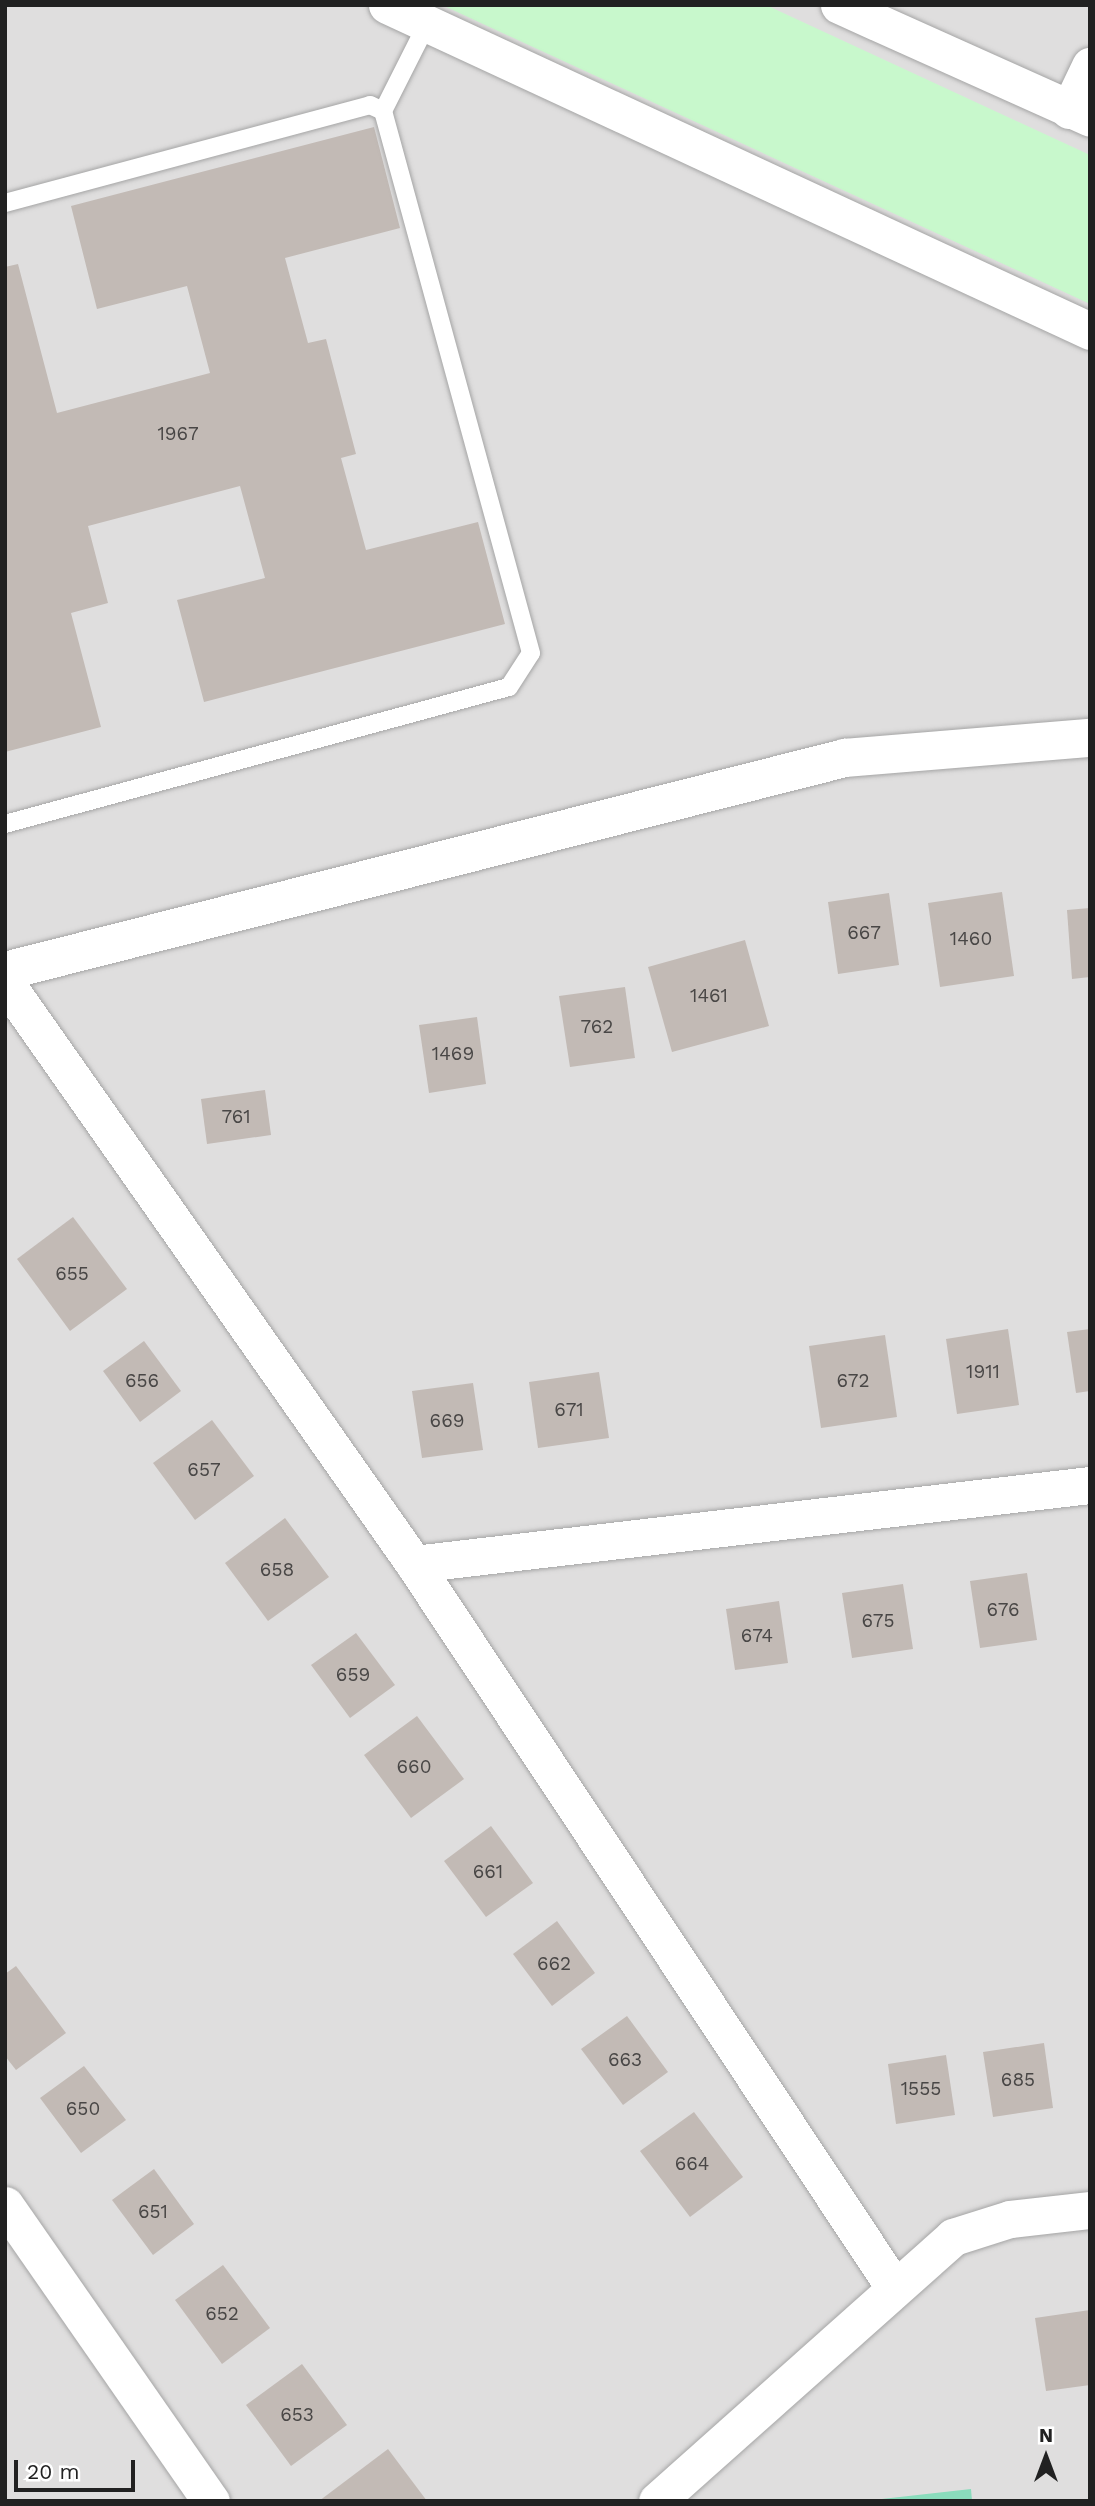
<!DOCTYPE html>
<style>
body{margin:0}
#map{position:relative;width:1095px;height:2506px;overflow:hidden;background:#f1eee8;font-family:"Work Sans",sans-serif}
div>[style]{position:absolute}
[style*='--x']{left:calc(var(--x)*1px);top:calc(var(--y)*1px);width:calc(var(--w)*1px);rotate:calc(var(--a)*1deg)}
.residential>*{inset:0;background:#dfdede}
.park>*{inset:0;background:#c8f8cc}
.pitch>*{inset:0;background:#8adcbc}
.building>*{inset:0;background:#c2bab5}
.roads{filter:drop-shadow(0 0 2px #a5a5a5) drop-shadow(0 0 2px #a5a5a5)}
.service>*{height:18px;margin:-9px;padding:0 9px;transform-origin:9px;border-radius:9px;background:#fff}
.minor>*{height:37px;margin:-18.5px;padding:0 18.5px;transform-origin:18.5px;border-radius:18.5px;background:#fff}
.tertiary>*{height:38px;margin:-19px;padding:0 19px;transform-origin:19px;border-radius:19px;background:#fff}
span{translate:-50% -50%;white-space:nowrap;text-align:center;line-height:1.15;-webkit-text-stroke:6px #fff;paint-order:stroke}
.number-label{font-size:19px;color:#494746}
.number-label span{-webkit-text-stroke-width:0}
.frame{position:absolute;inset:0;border:7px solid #212121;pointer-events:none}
.north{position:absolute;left:1011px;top:2422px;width:70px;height:70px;-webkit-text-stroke:5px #fff;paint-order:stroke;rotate:0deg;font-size:19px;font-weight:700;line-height:28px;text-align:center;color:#212121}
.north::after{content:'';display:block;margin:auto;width:24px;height:32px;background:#212121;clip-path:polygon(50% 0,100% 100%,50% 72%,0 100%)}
.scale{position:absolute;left:14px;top:2460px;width:121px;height:32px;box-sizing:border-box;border:4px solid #212121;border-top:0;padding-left:9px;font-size:21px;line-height:24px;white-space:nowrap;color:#212121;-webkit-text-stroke:5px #fff;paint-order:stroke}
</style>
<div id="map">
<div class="residential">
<div style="clip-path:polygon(5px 5px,1090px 5px,1090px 2501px,5px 2501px)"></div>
</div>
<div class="park">
<div style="clip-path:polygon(442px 5px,766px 5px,1090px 155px,1090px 304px)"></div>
</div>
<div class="pitch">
<div style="clip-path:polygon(971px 2489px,972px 2501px,864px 2501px)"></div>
</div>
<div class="building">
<div style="clip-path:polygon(374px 127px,400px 228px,285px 258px,308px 343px,326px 339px,356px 454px,341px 458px,366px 550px,478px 522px,505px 624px,204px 702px,177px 600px,265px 578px,240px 486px,88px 526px,108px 603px,71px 613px,101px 727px,5px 752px,5px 267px,18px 264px,57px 413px,210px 373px,187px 286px,97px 309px,71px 206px)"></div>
<div style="clip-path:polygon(1002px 892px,1014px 976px,940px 987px,928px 903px)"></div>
<div style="clip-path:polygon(889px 893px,899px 965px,838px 974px,828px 902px)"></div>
<div style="clip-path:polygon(1090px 908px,1090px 977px,1072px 979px,1067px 910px)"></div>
<div style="clip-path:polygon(745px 940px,769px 1026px,672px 1052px,648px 967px)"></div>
<div style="clip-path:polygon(625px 987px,635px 1058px,570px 1067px,559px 996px)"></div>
<div style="clip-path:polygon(477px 1017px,486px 1084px,429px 1093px,419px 1025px)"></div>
<div style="clip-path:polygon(265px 1090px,271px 1135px,207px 1144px,201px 1099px)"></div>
<div style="clip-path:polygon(73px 1217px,127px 1289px,70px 1331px,17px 1259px)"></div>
<div style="clip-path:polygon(1008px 1329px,1019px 1405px,957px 1414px,946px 1339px)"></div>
<div style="clip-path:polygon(1090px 1329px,1090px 1391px,1076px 1393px,1067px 1332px)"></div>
<div style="clip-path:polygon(885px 1335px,897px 1417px,821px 1428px,809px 1346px)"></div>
<div style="clip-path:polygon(144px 1341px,181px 1391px,140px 1422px,103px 1371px)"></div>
<div style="clip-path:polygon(599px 1372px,609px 1438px,538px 1448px,529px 1382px)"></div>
<div style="clip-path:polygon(473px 1383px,483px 1450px,422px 1458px,412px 1391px)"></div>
<div style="clip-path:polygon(212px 1420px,254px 1476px,195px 1520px,153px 1463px)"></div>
<div style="clip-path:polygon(285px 1518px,329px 1577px,268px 1621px,225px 1563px)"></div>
<div style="clip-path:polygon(1027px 1573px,1037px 1640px,980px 1648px,970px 1581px)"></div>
<div style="clip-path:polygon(903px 1584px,913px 1649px,852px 1658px,842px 1593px)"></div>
<div style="clip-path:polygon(779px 1601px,788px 1663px,735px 1670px,726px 1609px)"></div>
<div style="clip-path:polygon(356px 1633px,395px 1685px,350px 1718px,311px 1665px)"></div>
<div style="clip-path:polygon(417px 1716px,464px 1779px,411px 1818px,364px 1755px)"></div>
<div style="clip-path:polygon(491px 1826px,533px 1883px,486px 1917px,444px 1861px)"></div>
<div style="clip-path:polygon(557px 1921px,595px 1973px,552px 2006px,513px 1954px)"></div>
<div style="clip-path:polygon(16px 1966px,66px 2033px,16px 2070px,5px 2056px,5px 1974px)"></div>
<div style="clip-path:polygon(627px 2016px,668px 2072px,623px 2105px,581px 2049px)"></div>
<div style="clip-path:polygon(1044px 2043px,1053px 2108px,993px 2117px,983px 2052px)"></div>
<div style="clip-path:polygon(946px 2055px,955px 2115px,896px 2124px,888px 2064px)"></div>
<div style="clip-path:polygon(84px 2066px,126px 2120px,81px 2153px,40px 2098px)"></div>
<div style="clip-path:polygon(694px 2112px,743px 2177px,690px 2217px,640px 2151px)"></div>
<div style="clip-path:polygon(154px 2169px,194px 2224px,153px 2255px,112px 2200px)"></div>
<div style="clip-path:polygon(223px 2265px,270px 2328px,222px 2364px,175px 2300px)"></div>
<div style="clip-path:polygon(1090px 2310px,1090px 2385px,1046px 2391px,1035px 2318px)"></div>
<div style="clip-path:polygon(302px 2364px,347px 2425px,291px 2466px,246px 2405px)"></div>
<div style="clip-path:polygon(388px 2449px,427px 2501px,319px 2501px)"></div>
</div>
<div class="roads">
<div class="service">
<div style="--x:5;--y:203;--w:378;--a:-15"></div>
<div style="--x:370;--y:105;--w:14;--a:25"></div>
<div style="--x:5;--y:824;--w:522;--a:-15.21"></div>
<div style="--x:509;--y:687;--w:40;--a:-57.1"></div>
<div style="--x:531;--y:653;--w:562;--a:-105.27"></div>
<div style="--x:383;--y:111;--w:97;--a:-63.2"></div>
</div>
<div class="minor">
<div style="--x:387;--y:5;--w:775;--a:24.88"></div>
<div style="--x:839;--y:5;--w:275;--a:24.2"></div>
<div style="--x:1069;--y:110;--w:49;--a:-64.5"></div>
<div style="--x:5;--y:982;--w:711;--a:54.9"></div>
<div style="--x:414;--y:1564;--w:868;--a:56.42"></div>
<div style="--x:414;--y:1564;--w:681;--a:-6.67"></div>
<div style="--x:5;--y:2205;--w:361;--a:55.2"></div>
<div style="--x:657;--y:2501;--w:397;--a:-41.7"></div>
<div style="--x:953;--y:2237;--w:60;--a:-17.5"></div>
<div style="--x:1010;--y:2219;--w:81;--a:-6.4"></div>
</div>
<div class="tertiary">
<div style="--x:5;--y:971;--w:867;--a:-14.23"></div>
<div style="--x:845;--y:758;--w:246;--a:-4.7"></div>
</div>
</div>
<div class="number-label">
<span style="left:178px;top:434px">1967</span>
<span style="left:864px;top:933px">667</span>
<span style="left:971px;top:939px">1460</span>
<span style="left:709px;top:996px">1461</span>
<span style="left:597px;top:1027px">762</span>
<span style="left:453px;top:1054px">1469</span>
<span style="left:236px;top:1117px">761</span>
<span style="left:72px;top:1274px">655</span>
<span style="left:983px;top:1372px">1911</span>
<span style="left:142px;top:1381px">656</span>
<span style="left:853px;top:1381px">672</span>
<span style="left:569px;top:1410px">671</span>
<span style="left:447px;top:1421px">669</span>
<span style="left:204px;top:1470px">657</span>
<span style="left:277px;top:1570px">658</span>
<span style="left:1003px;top:1610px">676</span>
<span style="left:878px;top:1621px">675</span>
<span style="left:757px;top:1636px">674</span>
<span style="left:353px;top:1675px">659</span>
<span style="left:414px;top:1767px">660</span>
<span style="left:488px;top:1872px">661</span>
<span style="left:554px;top:1964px">662</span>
<span style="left:625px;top:2060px">663</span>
<span style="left:1018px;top:2080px">685</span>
<span style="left:921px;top:2089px">1555</span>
<span style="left:83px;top:2109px">650</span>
<span style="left:692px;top:2164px">664</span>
<span style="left:153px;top:2212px">651</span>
<span style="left:222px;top:2314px">652</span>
<span style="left:297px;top:2415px">653</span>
</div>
<div class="frame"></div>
<div class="north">N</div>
<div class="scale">20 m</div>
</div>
